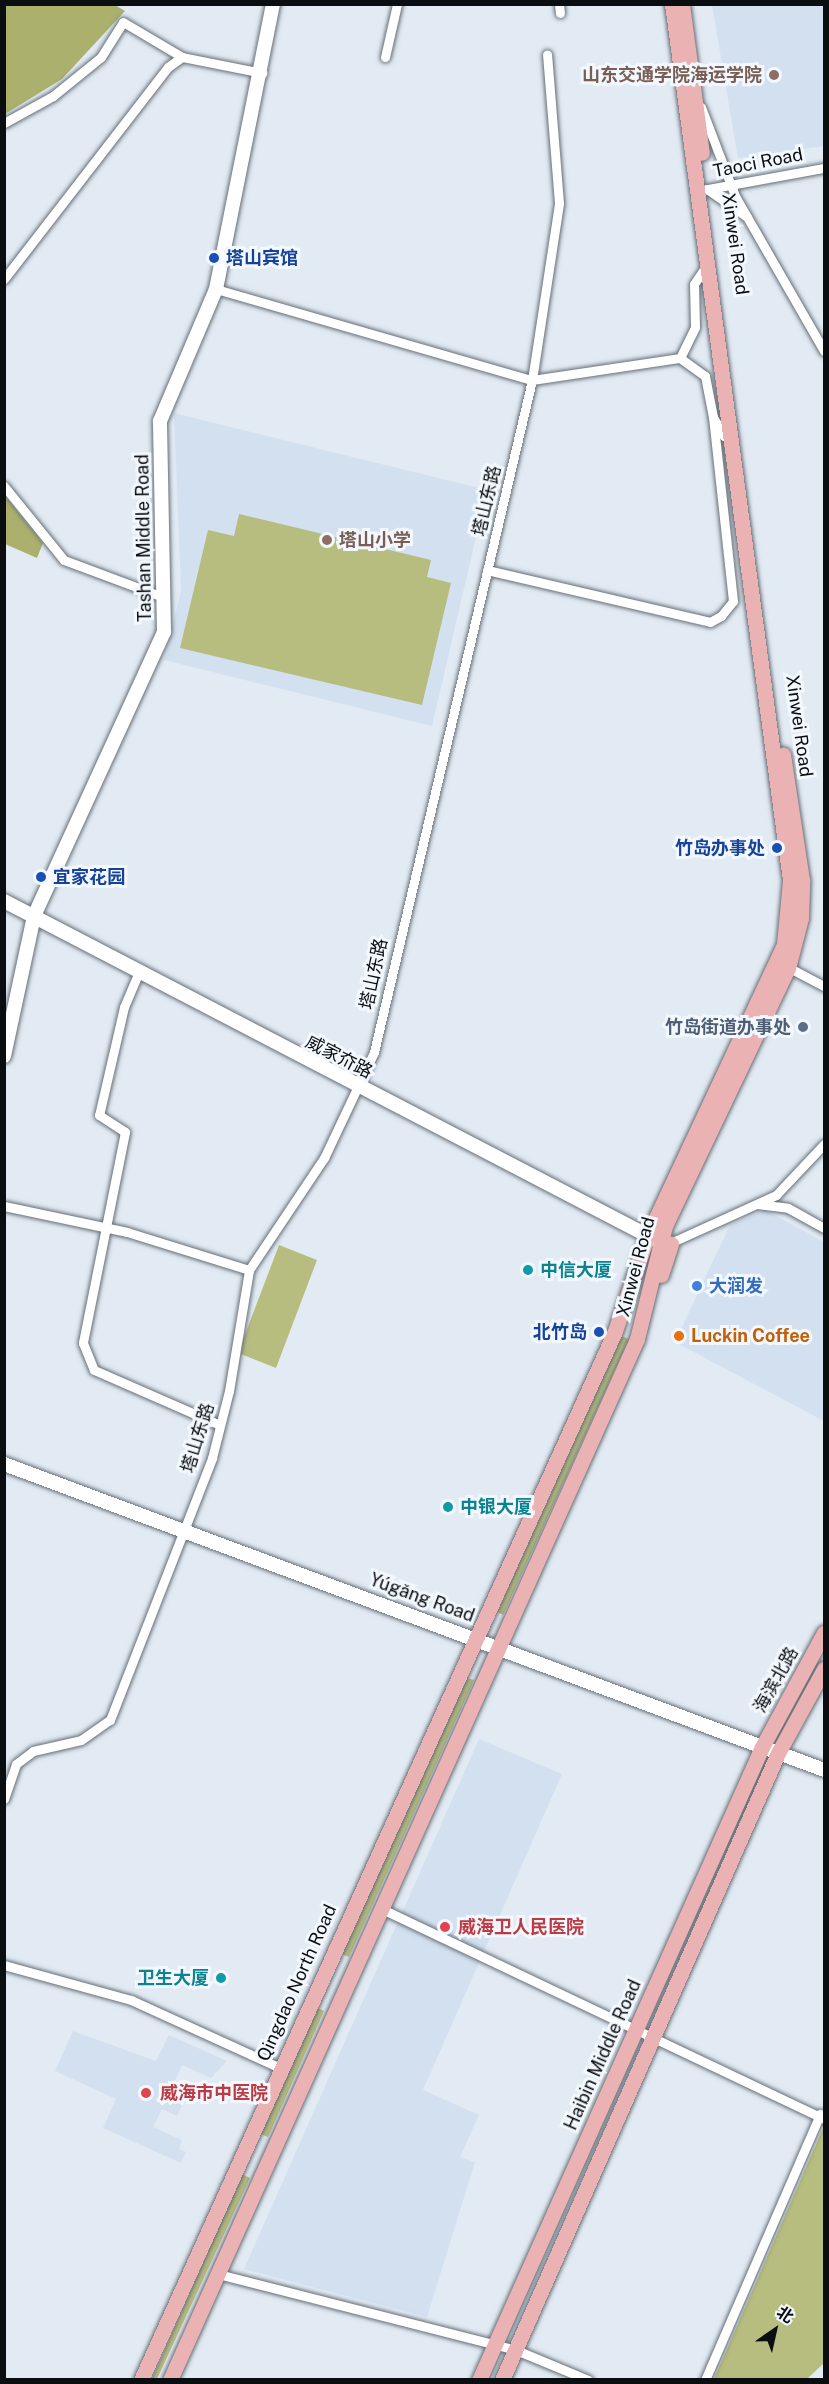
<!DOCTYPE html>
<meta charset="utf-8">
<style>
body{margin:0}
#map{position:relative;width:829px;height:2384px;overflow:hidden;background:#e2ebf4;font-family:"Public Sans","Noto Sans SC",sans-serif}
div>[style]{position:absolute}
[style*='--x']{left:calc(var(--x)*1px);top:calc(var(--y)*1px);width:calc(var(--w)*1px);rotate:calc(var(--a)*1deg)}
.built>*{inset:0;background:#d2e0f0}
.green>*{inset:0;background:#b7bd7e}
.forest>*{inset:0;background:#abb16c}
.roads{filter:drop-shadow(0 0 2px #666e76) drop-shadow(0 0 2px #666e76)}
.street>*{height:9px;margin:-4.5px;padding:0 4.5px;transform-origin:4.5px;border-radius:4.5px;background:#fff}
.secondary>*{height:14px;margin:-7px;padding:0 7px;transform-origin:7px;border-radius:7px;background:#fff}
.primary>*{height:15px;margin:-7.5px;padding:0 7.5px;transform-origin:7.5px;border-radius:7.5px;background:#eab2b2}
.dots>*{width:16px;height:16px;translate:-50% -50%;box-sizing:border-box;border:3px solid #f3f8fe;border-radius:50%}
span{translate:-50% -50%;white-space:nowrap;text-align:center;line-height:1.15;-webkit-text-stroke:6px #f3f8fe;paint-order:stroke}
.education-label{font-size:18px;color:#785e54;font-weight:700}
.right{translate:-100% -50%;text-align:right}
.left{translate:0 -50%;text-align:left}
.street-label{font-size:18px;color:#0b0e11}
.transit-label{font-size:18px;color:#164399;font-weight:700}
.service-label{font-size:18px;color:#4e5e75;font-weight:700}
.culture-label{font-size:18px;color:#0d838f;font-weight:700}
.shop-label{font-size:18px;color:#366cbe;font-weight:700}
.food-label{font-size:18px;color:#c56008;font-weight:700}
.health-label{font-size:18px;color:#be3a42;font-weight:700}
.frame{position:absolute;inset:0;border:6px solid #0b0e11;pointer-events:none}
.north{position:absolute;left:745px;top:2300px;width:60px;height:60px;-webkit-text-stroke:4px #f3f8fe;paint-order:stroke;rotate:34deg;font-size:16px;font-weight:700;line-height:24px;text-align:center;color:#0b0e11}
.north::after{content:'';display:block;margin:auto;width:21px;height:27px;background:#0b0e11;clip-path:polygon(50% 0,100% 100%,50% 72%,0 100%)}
</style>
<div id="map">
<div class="built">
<div style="clip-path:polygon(712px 5px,824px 5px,824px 146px,738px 158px)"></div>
<div style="clip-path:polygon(174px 413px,487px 490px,432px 726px,164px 660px,181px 591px)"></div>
<div style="clip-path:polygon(765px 1210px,824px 1242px,824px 1421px,675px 1342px,730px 1225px)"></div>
<div style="clip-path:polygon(479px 1739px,562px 1774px,423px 2090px,479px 2115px,460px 2157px,475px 2162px,427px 2317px,244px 2269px)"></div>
<div style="clip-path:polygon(73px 2031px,156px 2061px,169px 2035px,227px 2061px,211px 2078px,182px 2065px,175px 2081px,190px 2088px,177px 2116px,162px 2109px,153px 2127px,182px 2140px,179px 2149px,186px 2152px,181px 2163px,103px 2128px,116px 2099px,55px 2071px)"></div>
</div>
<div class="green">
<div style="clip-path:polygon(239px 514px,431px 560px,427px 577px,451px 583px,422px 705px,180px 648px,208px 530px,234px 536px)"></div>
<div style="clip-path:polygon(279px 1245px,317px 1260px,276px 1368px,238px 1353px)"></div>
<div style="clip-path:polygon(621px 1336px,629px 1339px,503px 1615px,497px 1612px)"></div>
<div style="clip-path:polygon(467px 1678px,474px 1680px,349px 1957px,342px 1954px)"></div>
<div style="clip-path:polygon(318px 2008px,324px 2011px,268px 2137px,260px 2134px)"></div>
<div style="clip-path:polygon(824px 2126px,824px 2363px,807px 2379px,714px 2379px)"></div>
<div style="clip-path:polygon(242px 2174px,250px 2178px,157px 2379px,152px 2379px)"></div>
</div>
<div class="forest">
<div style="clip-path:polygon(5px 4px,115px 5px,125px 11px,62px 79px,5px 114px)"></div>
<div style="clip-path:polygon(5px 496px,43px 543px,37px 558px,5px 544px)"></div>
</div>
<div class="roads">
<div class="street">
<div style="--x:559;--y:4;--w:9;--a:84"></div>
<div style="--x:385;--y:57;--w:54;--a:-77.2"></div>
<div style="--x:701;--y:107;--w:95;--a:69.1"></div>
<div style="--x:735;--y:196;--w:179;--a:60.1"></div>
<div style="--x:4;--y:123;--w:56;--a:-28.9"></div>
<div style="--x:53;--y:96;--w:62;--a:-39.1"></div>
<div style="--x:101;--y:57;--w:41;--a:-57.8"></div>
<div style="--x:123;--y:22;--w:69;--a:30.7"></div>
<div style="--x:707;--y:189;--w:49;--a:35"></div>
<div style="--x:697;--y:191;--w:129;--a:-10.3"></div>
<div style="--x:4;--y:279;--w:268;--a:-52.3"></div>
<div style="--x:168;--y:67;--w:17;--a:-36"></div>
<div style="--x:182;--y:57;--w:82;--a:11.3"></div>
<div style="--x:216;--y:289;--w:329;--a:16.1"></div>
<div style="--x:532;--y:380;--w:150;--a:-8.5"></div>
<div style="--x:680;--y:358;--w:31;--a:36"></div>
<div style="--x:705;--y:376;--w:42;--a:79"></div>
<div style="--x:713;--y:417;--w:22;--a:60"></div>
<div style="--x:724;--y:436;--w:9;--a:0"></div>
<div style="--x:680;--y:358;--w:34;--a:-64"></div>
<div style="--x:695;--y:327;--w:43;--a:-91.3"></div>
<div style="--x:694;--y:284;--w:22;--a:-56"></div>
<div style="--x:4;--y:486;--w:95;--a:51"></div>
<div style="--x:64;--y:560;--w:106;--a:20.5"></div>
<div style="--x:487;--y:570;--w:229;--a:13.1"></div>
<div style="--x:710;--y:622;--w:13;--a:-29"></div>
<div style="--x:721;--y:616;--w:19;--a:-51"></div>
<div style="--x:733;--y:601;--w:184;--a:-96.2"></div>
<div style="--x:786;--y:966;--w:43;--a:27.8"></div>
<div style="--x:138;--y:974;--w:36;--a:113"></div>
<div style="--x:124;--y:1007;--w:111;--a:103"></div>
<div style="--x:99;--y:1115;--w:31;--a:33"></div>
<div style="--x:125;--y:1132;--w:215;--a:101.3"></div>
<div style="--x:83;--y:1343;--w:29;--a:68"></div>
<div style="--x:94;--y:1370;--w:137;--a:23.6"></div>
<div style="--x:757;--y:1204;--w:31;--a:7"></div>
<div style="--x:788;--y:1208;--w:41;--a:29.1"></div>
<div style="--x:4;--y:1206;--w:126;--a:11.9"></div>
<div style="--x:127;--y:1232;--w:128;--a:17.3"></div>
<div style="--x:668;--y:1244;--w:119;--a:-24.4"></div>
<div style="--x:776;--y:1195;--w:70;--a:-46.7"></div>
<div style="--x:4;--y:1799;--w:37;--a:-71"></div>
<div style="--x:16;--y:1764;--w:21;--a:-37"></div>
<div style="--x:33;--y:1751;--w:49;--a:-12.9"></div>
<div style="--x:81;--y:1740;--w:35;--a:-35"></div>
<div style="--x:110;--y:1720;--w:281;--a:-68.7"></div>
<div style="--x:212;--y:1458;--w:69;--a:-75.8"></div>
<div style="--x:229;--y:1391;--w:123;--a:-80.6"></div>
<div style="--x:249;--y:1270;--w:135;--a:-56.2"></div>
<div style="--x:324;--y:1158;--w:117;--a:-64.7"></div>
<div style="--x:374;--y:1052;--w:690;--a:-76.77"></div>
<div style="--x:532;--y:380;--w:179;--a:-81.3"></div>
<div style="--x:559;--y:203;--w:149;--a:-94.6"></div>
<div style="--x:380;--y:1908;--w:492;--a:25.4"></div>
<div style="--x:4;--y:1965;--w:132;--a:15.4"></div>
<div style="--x:131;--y:2000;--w:164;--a:24.5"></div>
<div style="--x:218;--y:2274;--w:308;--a:14.3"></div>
<div style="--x:516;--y:2350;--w:78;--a:22.6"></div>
<div style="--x:705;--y:2380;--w:290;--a:-66.6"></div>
</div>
<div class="secondary">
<div style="--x:4;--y:901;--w:737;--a:27.47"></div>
<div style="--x:4;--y:1056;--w:143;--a:-77.9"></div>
<div style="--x:34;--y:916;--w:312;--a:-65.4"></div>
<div style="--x:164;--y:632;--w:211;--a:-91.1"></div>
<div style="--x:160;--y:421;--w:143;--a:-67"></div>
<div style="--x:216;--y:289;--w:291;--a:-78.7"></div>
<div style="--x:4;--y:1464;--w:875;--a:20.46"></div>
</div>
<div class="primary">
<div style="--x:682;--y:4;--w:150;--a:82.4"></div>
<div style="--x:661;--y:1275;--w:33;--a:-72"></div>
<div style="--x:141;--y:2380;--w:1151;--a:-65.68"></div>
<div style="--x:615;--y:1331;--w:99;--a:-71.2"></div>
<div style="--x:647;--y:1237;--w:323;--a:-64.9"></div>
<div style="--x:784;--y:944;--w:64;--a:-84.6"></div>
<div style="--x:790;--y:880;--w:884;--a:-97.67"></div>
<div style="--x:170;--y:2380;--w:1141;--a:-65.84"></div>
<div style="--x:637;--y:1339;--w:116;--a:-76.1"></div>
<div style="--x:665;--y:1226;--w:286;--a:-64.5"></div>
<div style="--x:788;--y:968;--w:52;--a:-75.4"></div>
<div style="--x:801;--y:918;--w:38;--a:-88"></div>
<div style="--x:802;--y:880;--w:127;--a:-98.6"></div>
<div style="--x:479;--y:2380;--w:693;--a:-65.91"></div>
<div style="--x:762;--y:1747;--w:130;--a:-61.5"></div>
<div style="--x:502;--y:2380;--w:685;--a:-66.24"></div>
<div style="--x:778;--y:1753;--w:96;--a:-61.3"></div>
</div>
</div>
<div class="dots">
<div style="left:774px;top:75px;background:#8d6e63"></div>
<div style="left:214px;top:258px;background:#1a4fb4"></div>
<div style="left:327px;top:540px;background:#8d6e63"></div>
<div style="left:777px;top:848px;background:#1a4fb4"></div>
<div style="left:41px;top:877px;background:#1a4fb4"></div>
<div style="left:803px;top:1027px;background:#5c6f8a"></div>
<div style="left:528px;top:1270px;background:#0f9aa8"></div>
<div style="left:697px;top:1286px;background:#3f7fe0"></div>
<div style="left:599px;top:1332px;background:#1a4fb4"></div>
<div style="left:679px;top:1336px;background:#e8710a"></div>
<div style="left:448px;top:1507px;background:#0f9aa8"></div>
<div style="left:445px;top:1927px;background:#e0444e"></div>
<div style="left:221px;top:1978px;background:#0f9aa8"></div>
<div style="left:146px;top:2093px;background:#e0444e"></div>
</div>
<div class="education-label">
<span class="right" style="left:762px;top:75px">山东交通学院海运学院</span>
<span class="left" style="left:339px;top:540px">塔山小学</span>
</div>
<div class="street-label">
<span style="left:758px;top:163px;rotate:-11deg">Taoci Road</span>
<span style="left:735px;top:244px;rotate:82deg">Xinwei Road</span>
<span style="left:487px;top:501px;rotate:-77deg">塔山东路</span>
<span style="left:144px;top:538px;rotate:-91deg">Tashan Middle Road</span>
<span style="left:799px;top:726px;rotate:82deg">Xinwei Road</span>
<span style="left:374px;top:974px;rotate:-78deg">塔山东路</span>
<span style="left:339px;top:1057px;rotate:27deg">威家夼路</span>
<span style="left:636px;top:1267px;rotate:-75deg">Xinwei Road</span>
<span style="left:198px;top:1438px;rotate:-73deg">塔山东路</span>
<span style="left:422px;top:1598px;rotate:20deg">Yúgǎng Road</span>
<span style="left:776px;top:1680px;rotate:-61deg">海滨北路</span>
<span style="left:297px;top:1983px;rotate:-66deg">Qingdao North Road</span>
<span style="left:603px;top:2055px;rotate:-66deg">Haibin Middle Road</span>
</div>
<div class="transit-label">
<span class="left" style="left:226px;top:258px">塔山宾馆</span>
<span class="right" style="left:765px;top:848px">竹岛办事处</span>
<span class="left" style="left:53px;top:877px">宜家花园</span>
<span class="right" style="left:587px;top:1332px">北竹岛</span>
</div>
<div class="service-label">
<span class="right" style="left:791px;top:1027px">竹岛街道办事处</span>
</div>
<div class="culture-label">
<span class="left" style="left:540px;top:1270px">中信大厦</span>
<span class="left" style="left:460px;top:1507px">中银大厦</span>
<span class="right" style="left:209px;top:1978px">卫生大厦</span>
</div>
<div class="shop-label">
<span class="left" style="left:709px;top:1286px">大润发</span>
</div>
<div class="food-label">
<span class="left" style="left:691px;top:1336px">Luckin Coffee</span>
</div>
<div class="health-label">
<span class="left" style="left:458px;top:1927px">威海卫人民医院</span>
<span class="left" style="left:160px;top:2093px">威海市中医院</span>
</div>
<div class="frame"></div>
<div class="north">北</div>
</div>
